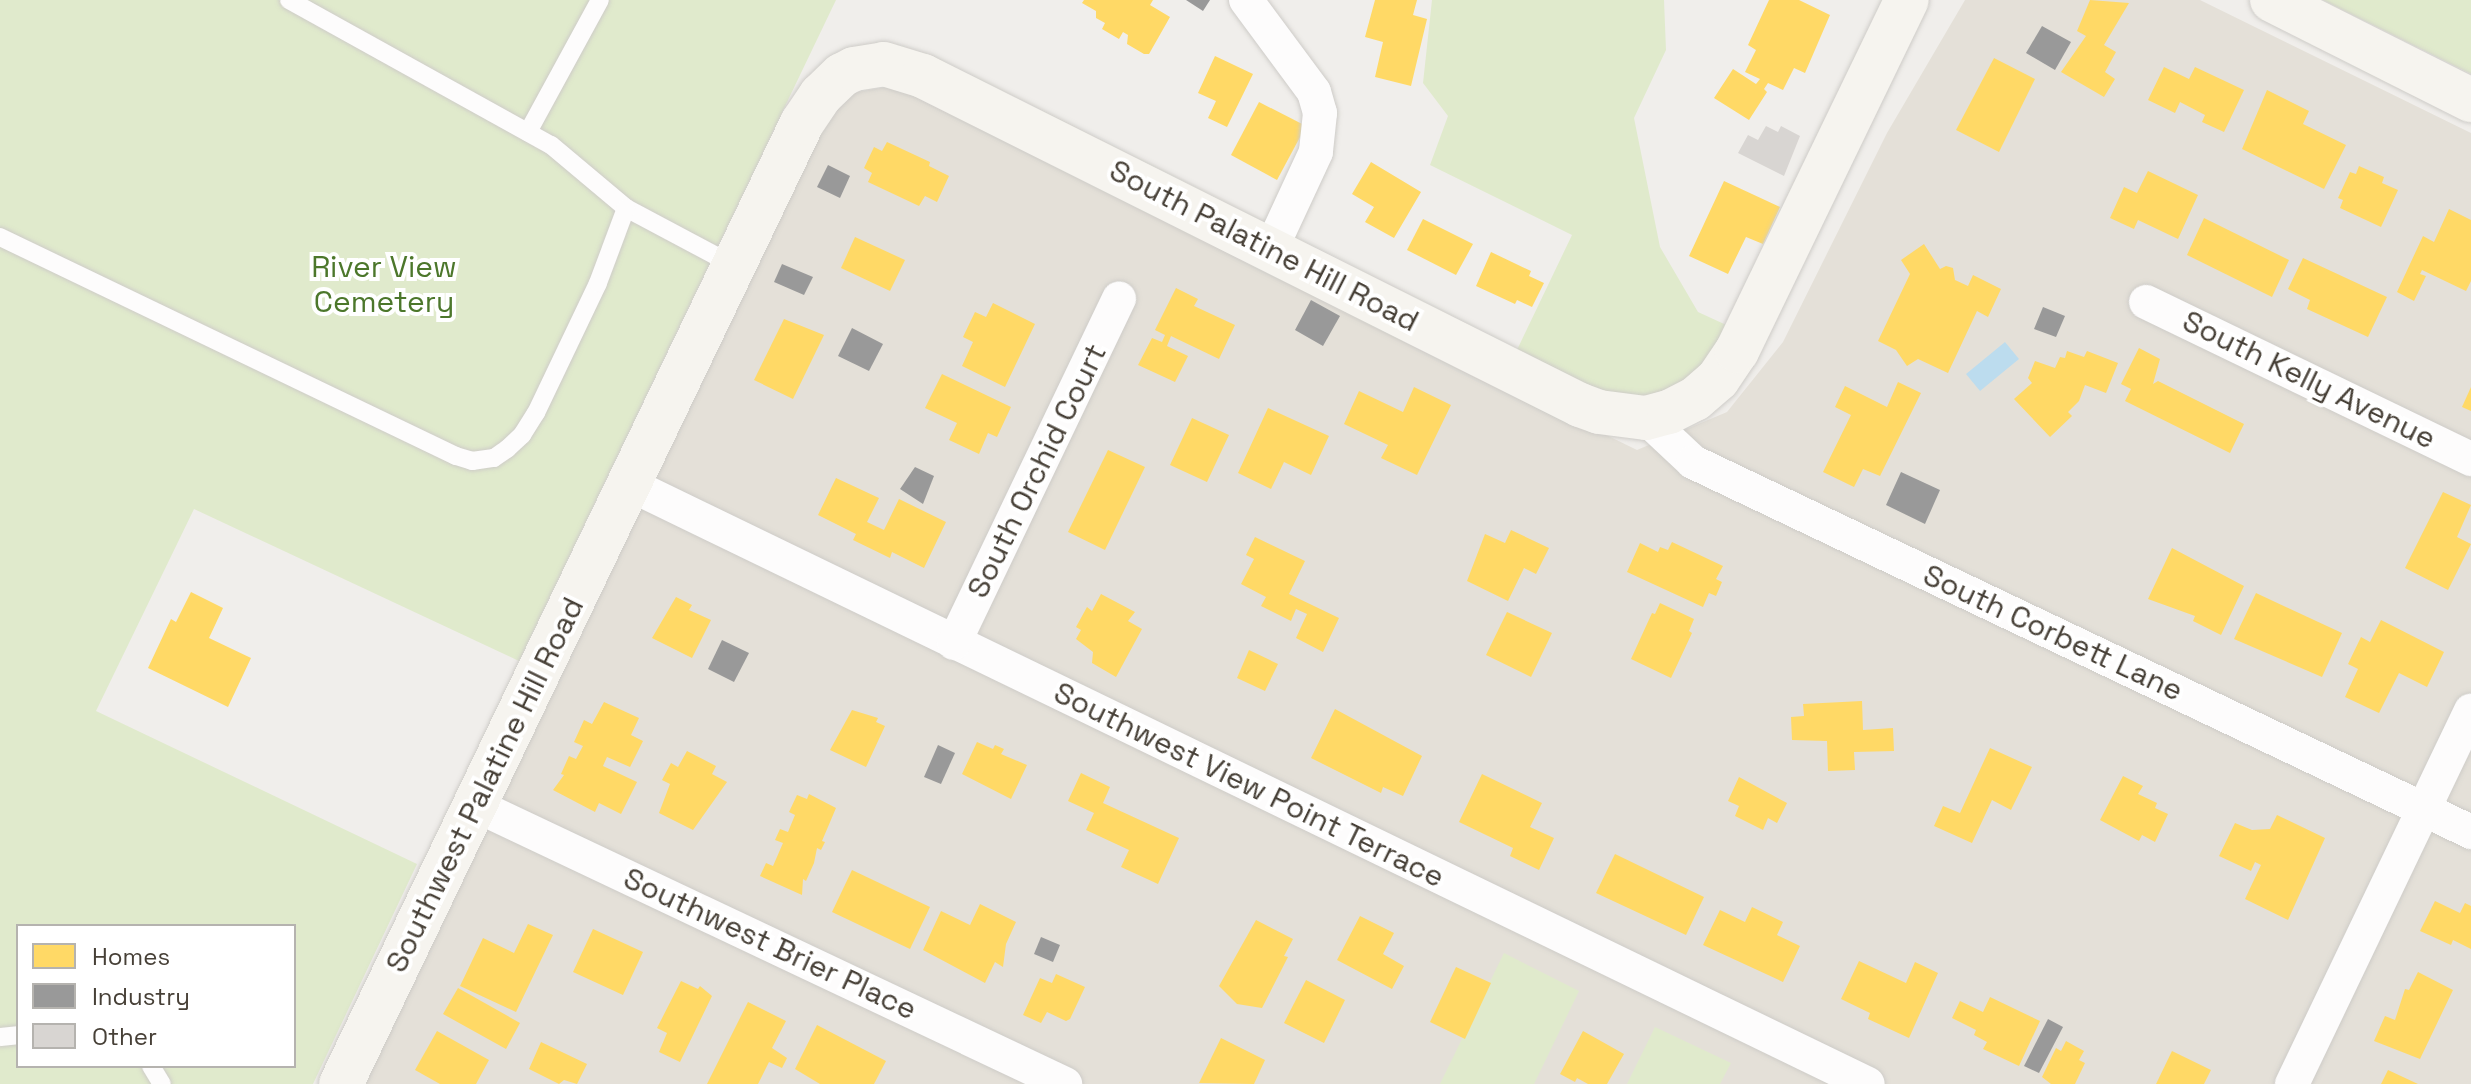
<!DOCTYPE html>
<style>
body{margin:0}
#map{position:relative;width:2471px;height:1084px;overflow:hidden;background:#f0eeeb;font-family:"Space Grotesk",sans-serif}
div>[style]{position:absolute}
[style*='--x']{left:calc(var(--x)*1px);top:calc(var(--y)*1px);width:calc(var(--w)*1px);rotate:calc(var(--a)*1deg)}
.residential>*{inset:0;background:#e4e0d8}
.green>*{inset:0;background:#e0eacc}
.water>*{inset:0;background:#bcdcee}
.homes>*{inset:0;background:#ffd966}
.industry>*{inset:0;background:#999}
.building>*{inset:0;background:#d8d5d2}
.roads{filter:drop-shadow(0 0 2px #ceccc8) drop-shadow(0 0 2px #ceccc8)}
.lane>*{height:18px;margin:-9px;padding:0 9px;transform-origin:9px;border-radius:9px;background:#fdfcfc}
.street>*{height:34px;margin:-17px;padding:0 17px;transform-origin:17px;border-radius:17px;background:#fdfcfc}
.secondary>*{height:44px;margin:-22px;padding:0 22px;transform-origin:22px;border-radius:22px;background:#f6f4ef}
span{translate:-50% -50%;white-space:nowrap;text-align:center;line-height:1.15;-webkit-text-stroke:8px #fff;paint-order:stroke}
.street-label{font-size:30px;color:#474037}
.park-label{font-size:30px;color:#4c772b}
.legend{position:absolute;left:16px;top:924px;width:280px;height:144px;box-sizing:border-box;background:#fff;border:2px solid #b5b3af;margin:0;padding:10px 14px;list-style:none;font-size:24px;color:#474037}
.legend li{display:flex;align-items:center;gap:16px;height:40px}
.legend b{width:40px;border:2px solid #b5b3af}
</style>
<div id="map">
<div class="residential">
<div style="clip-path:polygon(1965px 0,2200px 0,2471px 133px,2471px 1084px,365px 1084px,823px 127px,851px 93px,893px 86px,1637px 450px,1727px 412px,1783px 342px,1887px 133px)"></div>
</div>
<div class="green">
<div style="clip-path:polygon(evenodd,0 0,836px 0,519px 661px,194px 509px,96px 711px,417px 864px,313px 1084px,0 1084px,0 0,18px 926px,294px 926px,294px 1066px,18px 1066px,18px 926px)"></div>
<div style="clip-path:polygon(1432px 0,1664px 0,1666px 50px,1634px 118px,1660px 247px,1698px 312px,1735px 329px,1706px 372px,1650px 400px,1607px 394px,1516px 352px,1572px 235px,1430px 165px,1448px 116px,1423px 83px)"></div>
<div style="clip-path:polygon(2323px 0,2471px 0,2471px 74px)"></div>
<div style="clip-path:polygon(1504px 953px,1579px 991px,1534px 1084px,1440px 1084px)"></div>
<div style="clip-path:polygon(1655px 1027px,1731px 1063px,1720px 1084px,1627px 1084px)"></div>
</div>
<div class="water">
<div style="clip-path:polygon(2005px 342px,2019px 359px,1980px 391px,1966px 374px)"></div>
</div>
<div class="homes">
<div style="clip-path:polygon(1084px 0,1153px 0,1150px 5px,1170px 17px,1149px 54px,1144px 54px,1127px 44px,1128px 35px,1123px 32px,1119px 39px,1102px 29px,1105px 23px,1096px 18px,1096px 11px,1082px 3px)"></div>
<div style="clip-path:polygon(1375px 0,1417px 0,1413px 15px,1427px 19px,1411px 86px,1375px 77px,1383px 42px,1365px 37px)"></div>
<div style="clip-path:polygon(1769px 0,1799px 0,1830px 15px,1805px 73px,1794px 68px,1783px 90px,1768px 83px,1764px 89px,1767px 92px,1749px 120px,1714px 98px,1733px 69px,1756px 84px,1760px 79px,1745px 72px,1756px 50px,1748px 45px)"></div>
<div style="clip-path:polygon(2090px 0,2129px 3px,2104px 45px,2116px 52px,2105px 72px,2115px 79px,2104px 97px,2061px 72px,2086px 36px,2077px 31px)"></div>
<div style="clip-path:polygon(1215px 56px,1253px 74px,1227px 127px,1208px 118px,1216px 101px,1198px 93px)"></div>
<div style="clip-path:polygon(1994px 58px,2035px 79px,1999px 152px,1956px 130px)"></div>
<div style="clip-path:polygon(2164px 67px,2189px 79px,2195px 67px,2244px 90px,2224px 132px,2202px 122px,2205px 115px,2180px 102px,2175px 113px,2148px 100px)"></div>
<div style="clip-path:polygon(2267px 90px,2309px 111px,2303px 124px,2346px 145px,2324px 189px,2242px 149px)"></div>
<div style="clip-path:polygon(1259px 102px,1306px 126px,1277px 180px,1231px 155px)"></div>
<div style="clip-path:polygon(887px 142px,930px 162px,929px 166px,949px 176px,937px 202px,925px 196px,919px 206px,868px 182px,872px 173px,864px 168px,874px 147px,882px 151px)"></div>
<div style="clip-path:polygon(1371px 162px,1421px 192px,1394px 238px,1365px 222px,1374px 207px,1352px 194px)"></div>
<div style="clip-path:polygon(2359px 166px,2384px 177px,2382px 183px,2398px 190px,2381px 227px,2340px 208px,2343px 200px,2338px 198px,2350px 172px,2356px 174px)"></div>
<div style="clip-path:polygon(2148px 171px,2198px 195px,2178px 239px,2138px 220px,2134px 229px,2110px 218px,2124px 187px,2137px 193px)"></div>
<div style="clip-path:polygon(1724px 181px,1780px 207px,1763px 244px,1746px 237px,1728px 274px,1689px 256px)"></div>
<div style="clip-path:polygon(2449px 209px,2471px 220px,2471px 281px,2466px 291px,2422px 270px,2420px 274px,2426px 276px,2414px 301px,2397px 292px,2423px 236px,2434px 242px)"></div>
<div style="clip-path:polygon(2204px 218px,2289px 260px,2272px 297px,2187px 255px)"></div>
<div style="clip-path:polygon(1423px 219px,1473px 244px,1456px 275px,1407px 250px)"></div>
<div style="clip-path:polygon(855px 237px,905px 260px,890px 291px,841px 268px)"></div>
<div style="clip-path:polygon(1924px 244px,1940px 269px,1946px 266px,1953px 268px,1955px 280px,1968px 286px,1973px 275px,2001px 289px,1988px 317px,1977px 311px,1948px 373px,1918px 359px,1907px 366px,1896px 350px,1878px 341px,1910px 274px,1901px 260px)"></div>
<div style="clip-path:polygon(1491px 252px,1531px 271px,1529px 276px,1544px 283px,1532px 307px,1517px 300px,1515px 304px,1476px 286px)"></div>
<div style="clip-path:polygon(2303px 258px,2387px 297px,2368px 337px,2307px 309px,2310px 300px,2288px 289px)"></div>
<div style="clip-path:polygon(1176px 288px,1198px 299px,1194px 306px,1235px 325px,1219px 359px,1171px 336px,1167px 346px,1188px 356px,1175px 382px,1138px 365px,1152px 338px,1162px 342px,1165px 335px,1155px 330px)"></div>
<div style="clip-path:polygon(993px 303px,1035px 324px,1005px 387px,962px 366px,973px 342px,963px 337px,975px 312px,986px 317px)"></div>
<div style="clip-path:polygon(784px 319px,824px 335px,793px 399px,754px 380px)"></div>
<div style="clip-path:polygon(2139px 348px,2160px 359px,2153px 384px,2158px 381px,2244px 424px,2230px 453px,2125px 401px,2131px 389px,2121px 384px)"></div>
<div style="clip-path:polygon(2067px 351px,2084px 357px,2087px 351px,2118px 363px,2106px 393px,2085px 385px,2079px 401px,2068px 412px,2072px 416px,2050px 437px,2014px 399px,2032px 383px,2028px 378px,2035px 361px,2055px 368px,2060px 357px,2065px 358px)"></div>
<div style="clip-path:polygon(942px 374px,1011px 407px,997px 437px,988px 433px,979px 454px,949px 440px,957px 423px,925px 408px)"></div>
<div style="clip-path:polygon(1898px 382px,1921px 393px,1880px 476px,1863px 469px,1854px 487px,1823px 472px,1851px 415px,1835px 407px,1845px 386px,1887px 407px)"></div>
<div style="clip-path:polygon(1414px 387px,1451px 405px,1417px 475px,1381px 458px,1388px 445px,1344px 424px,1359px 391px,1403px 412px)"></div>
<div style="clip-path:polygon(2471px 387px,2471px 411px,2462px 407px)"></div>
<div style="clip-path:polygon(1268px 408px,1329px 436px,1311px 475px,1284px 462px,1271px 489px,1238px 473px)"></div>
<div style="clip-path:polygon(1192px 418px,1229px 435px,1207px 482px,1170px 465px)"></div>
<div style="clip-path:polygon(1108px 450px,1145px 467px,1105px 550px,1068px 532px)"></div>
<div style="clip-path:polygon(836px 478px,879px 498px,867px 522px,884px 530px,899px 499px,946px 522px,924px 568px,892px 552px,890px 558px,853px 540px,856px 534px,818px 515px)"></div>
<div style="clip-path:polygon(2443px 492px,2471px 505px,2457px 537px,2471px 544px,2448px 590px,2405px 568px)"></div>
<div style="clip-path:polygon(1511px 530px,1549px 548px,1536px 574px,1524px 568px,1508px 601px,1467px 581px,1485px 534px,1505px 543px)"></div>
<div style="clip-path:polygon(1255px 537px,1305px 561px,1289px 594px,1339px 618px,1323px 652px,1296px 638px,1307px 614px,1296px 609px,1291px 621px,1261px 606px,1266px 597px,1241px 584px,1254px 559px,1246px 555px)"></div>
<div style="clip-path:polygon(1672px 542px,1723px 566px,1716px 579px,1722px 582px,1716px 596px,1709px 593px,1703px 607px,1627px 572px,1640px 543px,1658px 552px,1660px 547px,1668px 550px)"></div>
<div style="clip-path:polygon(2172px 548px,2244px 586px,2221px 635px,2193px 621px,2195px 616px,2148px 599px)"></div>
<div style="clip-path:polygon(191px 592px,223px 608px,209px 638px,251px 658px,228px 707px,148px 668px,171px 619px,176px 622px)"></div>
<div style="clip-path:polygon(2256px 593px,2342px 633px,2322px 677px,2234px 639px)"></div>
<div style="clip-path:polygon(1101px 594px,1135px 612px,1128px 621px,1142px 629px,1116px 677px,1092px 663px,1093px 652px,1076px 639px,1081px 630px,1076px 627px,1087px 607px,1092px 611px)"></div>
<div style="clip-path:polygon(676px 597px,692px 605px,689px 610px,711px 620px,692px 658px,652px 638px)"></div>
<div style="clip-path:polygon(1660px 603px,1694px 619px,1689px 631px,1692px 633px,1671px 678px,1631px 659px,1652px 613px,1655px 614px)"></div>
<div style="clip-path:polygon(1507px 612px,1552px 633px,1531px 677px,1486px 655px)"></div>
<div style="clip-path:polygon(2381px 620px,2444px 652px,2427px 687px,2399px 673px,2379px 713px,2345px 697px,2358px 669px,2348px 664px,2361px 637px,2370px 642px)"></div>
<div style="clip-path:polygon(1249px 650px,1278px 664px,1265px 691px,1237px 678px)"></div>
<div style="clip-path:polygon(1862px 701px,1863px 730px,1893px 728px,1894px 751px,1854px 752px,1855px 770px,1828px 771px,1827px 741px,1792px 740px,1791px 717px,1804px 716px,1803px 704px)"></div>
<div style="clip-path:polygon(604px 702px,639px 718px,631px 735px,643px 741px,630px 767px,607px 757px,603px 766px,637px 782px,621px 814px,599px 803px,595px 812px,553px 790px,564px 775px,561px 774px,569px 756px,576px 759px,583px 746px,574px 742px,584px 720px,592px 724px)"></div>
<div style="clip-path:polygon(1335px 709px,1422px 756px,1403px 796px,1383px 787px,1381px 793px,1311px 758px)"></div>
<div style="clip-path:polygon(852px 710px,878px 718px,876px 722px,885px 726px,866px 767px,830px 750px)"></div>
<div style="clip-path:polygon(977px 742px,993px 749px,995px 745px,1004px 749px,1001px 754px,1027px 765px,1011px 799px,962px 774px)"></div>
<div style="clip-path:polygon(1990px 748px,2032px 767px,2011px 810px,1992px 800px,1972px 843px,1934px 826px,1943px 806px,1960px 813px)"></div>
<div style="clip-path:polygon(687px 751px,716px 766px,712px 774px,727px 782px,693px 830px,659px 813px,670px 784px,662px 780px,671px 763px,678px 767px)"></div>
<div style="clip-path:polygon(1081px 773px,1110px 787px,1103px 803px,1179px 838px,1158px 884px,1121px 867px,1129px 850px,1086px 830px,1094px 813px,1068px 801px)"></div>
<div style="clip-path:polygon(1482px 774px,1542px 803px,1530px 827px,1554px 838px,1539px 870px,1510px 856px,1513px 848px,1459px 822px)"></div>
<div style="clip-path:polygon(2123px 776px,2143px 786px,2138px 794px,2157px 803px,2155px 808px,2168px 814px,2155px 842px,2142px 835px,2139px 841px,2100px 820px)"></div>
<div style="clip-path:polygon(1739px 777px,1787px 803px,1777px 823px,1768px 818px,1763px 830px,1735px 816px,1739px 806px,1728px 801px)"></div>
<div style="clip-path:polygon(809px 794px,836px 808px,822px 841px,825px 842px,821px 850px,817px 848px,814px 863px,806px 881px,803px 879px,802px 895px,760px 876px,766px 863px,773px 866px,783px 843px,775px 840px,780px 829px,788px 832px,795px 815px,789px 812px,797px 795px,807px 799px)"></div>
<div style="clip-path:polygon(2277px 815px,2325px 838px,2288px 920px,2245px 899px,2261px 865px,2255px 862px,2251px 871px,2219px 856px,2235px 823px,2252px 830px,2270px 829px)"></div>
<div style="clip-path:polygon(1615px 854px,1704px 897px,1686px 935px,1596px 893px)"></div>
<div style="clip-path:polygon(852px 870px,930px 907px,910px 949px,832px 912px)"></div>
<div style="clip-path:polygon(2435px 901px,2460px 913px,2465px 903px,2471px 906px,2471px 949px,2453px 940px,2451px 945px,2420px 931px)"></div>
<div style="clip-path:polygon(980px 904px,1016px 922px,1006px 944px,1003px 967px,995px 962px,985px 983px,923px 950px,941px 911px,970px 925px)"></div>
<div style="clip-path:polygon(1752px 907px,1783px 922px,1777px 935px,1800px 946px,1783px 982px,1703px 945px,1720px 910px,1745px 922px)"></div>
<div style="clip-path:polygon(1360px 916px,1394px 933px,1383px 954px,1404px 966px,1392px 989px,1337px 960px)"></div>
<div style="clip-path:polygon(1256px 920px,1293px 939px,1284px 956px,1288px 957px,1262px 1008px,1237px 1004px,1219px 986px)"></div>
<div style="clip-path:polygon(528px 924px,553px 935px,516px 1012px,460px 986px,483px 938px,514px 953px)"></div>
<div style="clip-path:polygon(593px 929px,643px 952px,623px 995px,573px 972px)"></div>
<div style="clip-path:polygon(1859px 961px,1906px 983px,1915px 962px,1938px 973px,1909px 1038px,1868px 1019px,1870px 1013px,1841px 999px)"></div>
<div style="clip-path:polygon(1456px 967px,1491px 983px,1465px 1039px,1430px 1022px)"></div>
<div style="clip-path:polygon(2418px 972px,2453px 990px,2420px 1059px,2374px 1041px,2385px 1016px,2395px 1020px,2405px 989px,2409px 990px)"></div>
<div style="clip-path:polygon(1056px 974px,1085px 987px,1070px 1019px,1066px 1021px,1047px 1012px,1041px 1023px,1023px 1015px,1040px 978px,1052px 983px)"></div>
<div style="clip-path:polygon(1306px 980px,1345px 1000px,1324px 1043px,1284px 1023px)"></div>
<div style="clip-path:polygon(681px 981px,698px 989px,700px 986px,712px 996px,680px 1062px,659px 1052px,667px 1033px,657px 1028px)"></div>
<div style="clip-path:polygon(458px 988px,520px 1023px,506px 1049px,443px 1014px)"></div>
<div style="clip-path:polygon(1990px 997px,2040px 1021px,2019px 1066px,1983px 1049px,1987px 1042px,1974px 1035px,1976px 1030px,1952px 1018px,1960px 1001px,1983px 1012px)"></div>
<div style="clip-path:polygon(748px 1002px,786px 1021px,772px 1048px,787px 1058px,782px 1068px,769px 1062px,758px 1084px,707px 1084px)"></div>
<div style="clip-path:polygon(817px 1025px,886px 1061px,874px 1084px,820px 1084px,795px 1069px)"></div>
<div style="clip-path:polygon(437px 1031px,489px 1060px,476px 1084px,440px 1084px,415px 1070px)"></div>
<div style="clip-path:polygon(1583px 1031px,1624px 1054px,1607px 1084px,1588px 1084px,1577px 1078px,1575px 1082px,1560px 1074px)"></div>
<div style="clip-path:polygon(1221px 1038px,1265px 1060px,1254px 1084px,1199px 1083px)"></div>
<div style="clip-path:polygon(2066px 1041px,2084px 1051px,2079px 1060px,2085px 1063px,2075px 1084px,2051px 1084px,2042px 1077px,2056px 1048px,2061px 1051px)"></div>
<div style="clip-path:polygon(541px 1042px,587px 1064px,577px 1084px,564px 1080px,559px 1084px,529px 1069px)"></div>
<div style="clip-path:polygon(2172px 1051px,2211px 1070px,2204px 1084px,2156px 1084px)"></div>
<div style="clip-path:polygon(2388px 1070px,2418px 1084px,2381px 1084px)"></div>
</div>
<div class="industry">
<div style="clip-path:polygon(1186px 0,1210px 0,1203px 11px)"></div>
<div style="clip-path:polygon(2042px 26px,2071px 42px,2055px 70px,2026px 53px)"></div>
<div style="clip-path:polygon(828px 165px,850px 176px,840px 198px,817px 187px)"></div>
<div style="clip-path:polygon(782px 264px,813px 277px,804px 295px,774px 282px)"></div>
<div style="clip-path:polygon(1311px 300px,1340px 316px,1323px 346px,1295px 330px)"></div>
<div style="clip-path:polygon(2043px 307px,2065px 316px,2056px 337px,2034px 329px)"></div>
<div style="clip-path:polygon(852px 328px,883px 344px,869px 371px,838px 356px)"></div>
<div style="clip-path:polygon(915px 467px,934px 476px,923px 504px,900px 489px)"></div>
<div style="clip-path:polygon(1901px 472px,1940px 490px,1925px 524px,1886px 505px)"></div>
<div style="clip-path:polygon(722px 640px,749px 653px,734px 682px,708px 669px)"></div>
<div style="clip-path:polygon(938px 745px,955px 753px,941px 784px,924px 777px)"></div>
<div style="clip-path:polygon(1041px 937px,1060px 945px,1053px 962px,1034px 954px)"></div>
<div style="clip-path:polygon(2048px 1019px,2063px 1027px,2039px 1073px,2024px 1066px)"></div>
</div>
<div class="building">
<div style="clip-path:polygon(1766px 126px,1778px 132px,1781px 126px,1800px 136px,1784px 176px,1738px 153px,1748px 135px,1758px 140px)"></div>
</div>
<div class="roads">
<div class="lane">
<div style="--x:289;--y:0;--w:299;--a:29"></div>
<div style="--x:551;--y:145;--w:98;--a:40"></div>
<div style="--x:626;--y:208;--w:123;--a:28"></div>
<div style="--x:528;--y:132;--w:150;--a:-61.4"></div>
<div style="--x:0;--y:237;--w:506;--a:25.65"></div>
<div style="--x:456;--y:456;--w:17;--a:17"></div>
<div style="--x:472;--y:461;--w:22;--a:-8"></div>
<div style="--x:494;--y:458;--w:16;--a:-35"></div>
<div style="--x:507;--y:449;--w:21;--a:-43"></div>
<div style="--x:522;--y:435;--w:26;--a:-58"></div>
<div style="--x:536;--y:413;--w:144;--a:-64.5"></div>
<div style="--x:598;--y:283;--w:80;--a:-69.5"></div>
<div style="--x:0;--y:1037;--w:18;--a:-6"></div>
<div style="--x:151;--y:1066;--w:21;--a:59"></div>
</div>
<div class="street">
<div style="--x:1246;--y:0;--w:114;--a:53.5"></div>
<div style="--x:1314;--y:92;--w:22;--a:74"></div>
<div style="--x:1320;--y:113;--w:39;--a:96"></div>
<div style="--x:1316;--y:152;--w:107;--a:114.9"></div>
<div style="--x:2146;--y:302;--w:361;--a:25.8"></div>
<div style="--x:1646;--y:418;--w:64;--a:43.1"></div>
<div style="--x:1693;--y:462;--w:862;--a:25.43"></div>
<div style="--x:631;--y:485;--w:1374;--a:25.84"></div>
<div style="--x:954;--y:643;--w:382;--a:-64.4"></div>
<div style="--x:475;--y:805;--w:653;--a:25.31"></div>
<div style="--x:2292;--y:1084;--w:414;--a:-64.4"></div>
</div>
<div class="secondary">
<div style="--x:2272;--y:0;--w:223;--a:26.7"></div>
<div style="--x:341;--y:1084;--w:1066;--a:-64.37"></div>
<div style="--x:802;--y:123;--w:34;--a:-56"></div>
<div style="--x:821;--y:95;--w:29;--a:-44"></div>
<div style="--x:842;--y:75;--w:13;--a:-27"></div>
<div style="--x:854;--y:69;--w:30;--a:-9"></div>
<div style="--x:884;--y:64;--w:41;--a:17.1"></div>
<div style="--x:923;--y:76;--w:735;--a:26.6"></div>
<div style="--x:1580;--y:405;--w:20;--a:20"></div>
<div style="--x:1599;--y:412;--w:47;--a:7.3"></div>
<div style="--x:1646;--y:418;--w:24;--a:-15"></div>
<div style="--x:1669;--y:412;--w:29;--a:-27"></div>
<div style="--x:1695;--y:399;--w:30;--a:-41"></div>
<div style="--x:1718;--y:379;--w:34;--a:-56"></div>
<div style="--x:1737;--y:351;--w:390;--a:-64.2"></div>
</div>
</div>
<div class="street-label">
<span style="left:1264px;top:246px;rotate:27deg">South Palatine Hill Road</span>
<span style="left:2309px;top:380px;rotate:26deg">South Kelly Avenue</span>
<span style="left:1037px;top:471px;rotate:-64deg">South Orchid Court</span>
<span style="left:2053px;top:633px;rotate:25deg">South Corbett Lane</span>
<span style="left:485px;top:785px;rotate:-64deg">Southwest Palatine Hill Road</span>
<span style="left:1249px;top:785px;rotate:26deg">Southwest View Point Terrace</span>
<span style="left:770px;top:944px;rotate:25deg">Southwest Brier Place</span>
</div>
<div class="park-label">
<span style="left:384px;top:284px">River View<br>Cemetery</span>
</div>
<ul class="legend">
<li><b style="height:22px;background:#ffd966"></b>Homes</li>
<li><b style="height:22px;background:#999"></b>Industry</li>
<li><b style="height:22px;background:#d8d5d2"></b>Other</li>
</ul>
</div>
